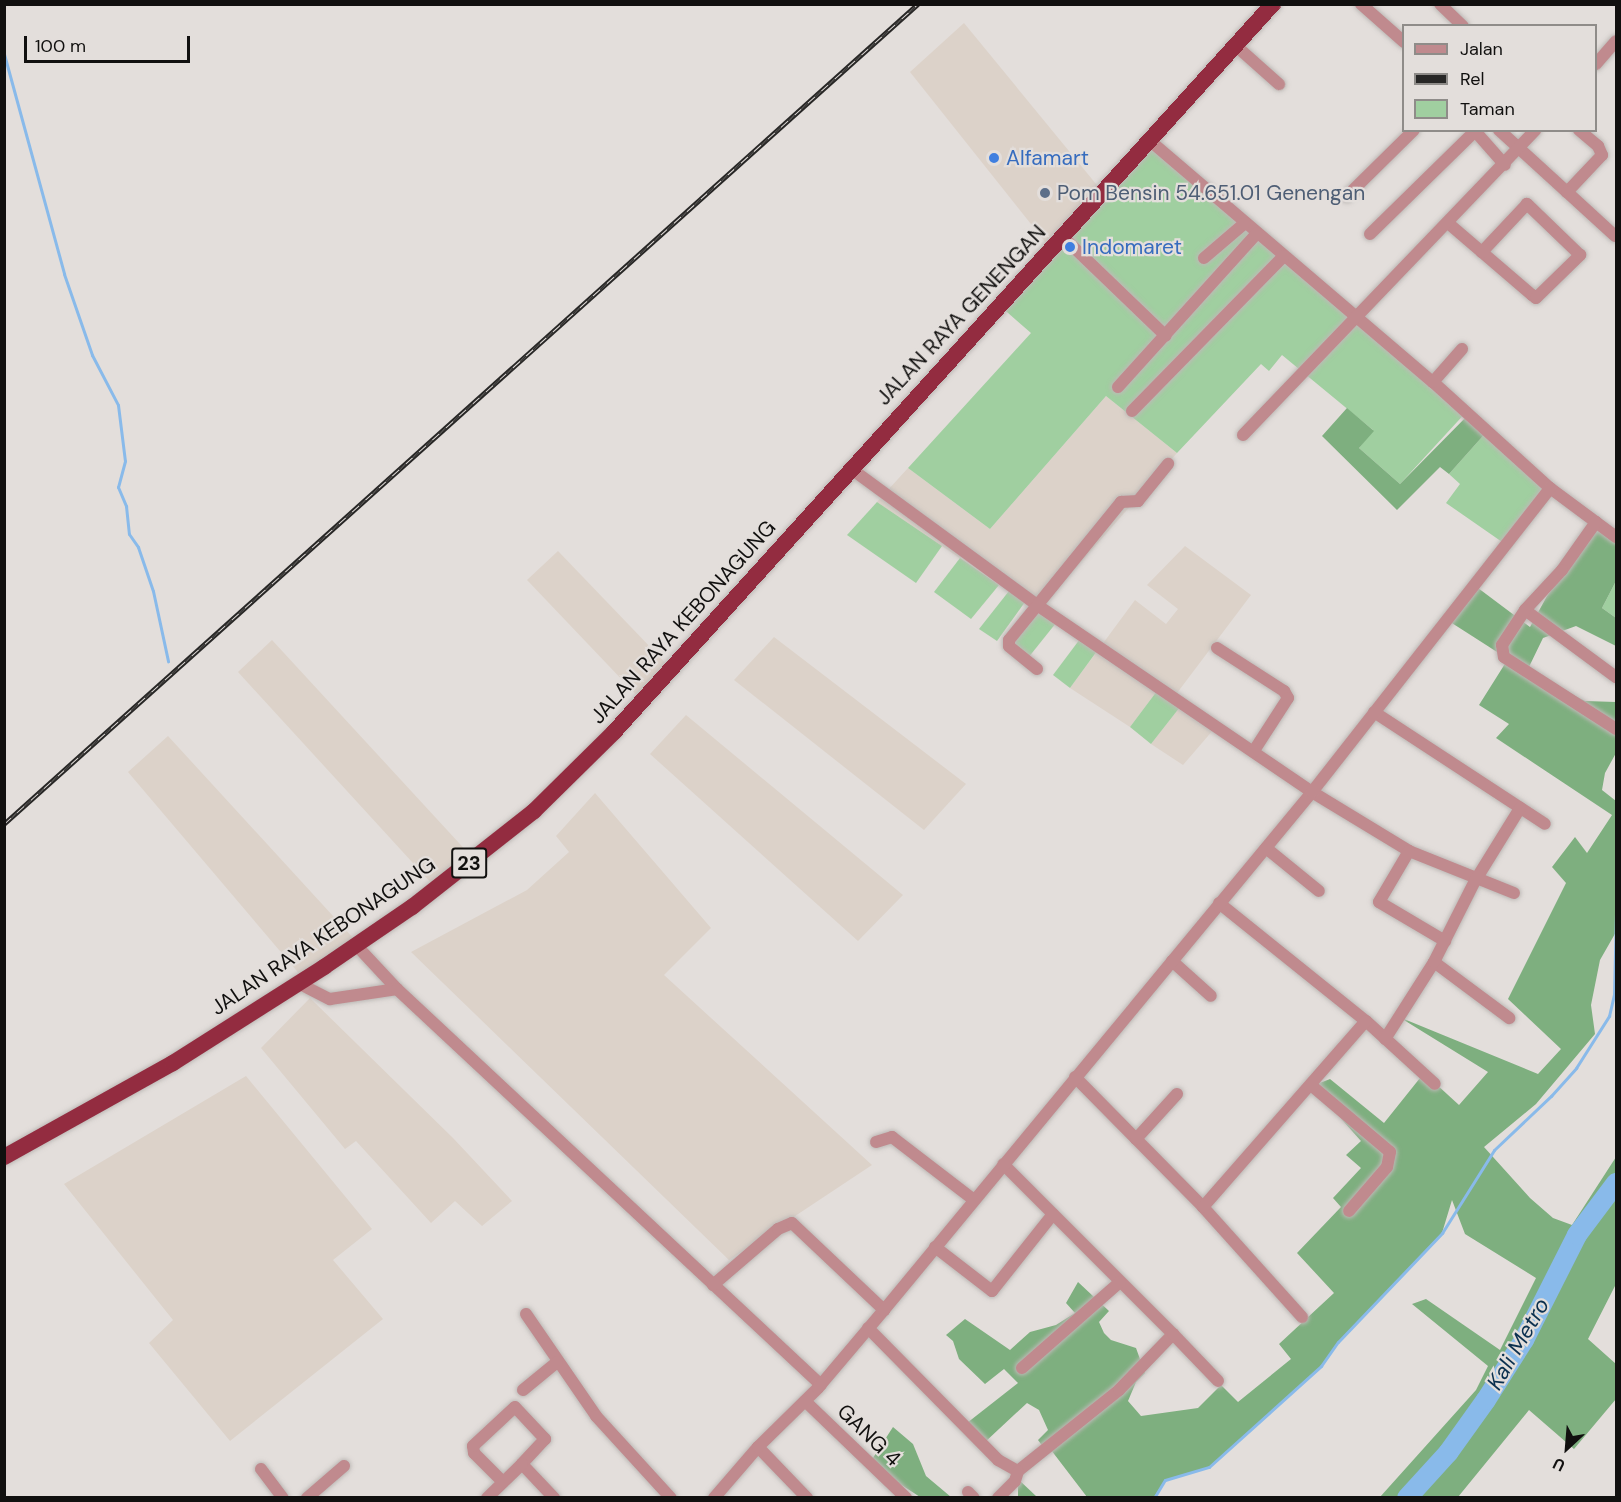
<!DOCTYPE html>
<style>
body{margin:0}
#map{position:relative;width:1621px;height:1502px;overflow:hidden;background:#e3dedb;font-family:"DM Sans",sans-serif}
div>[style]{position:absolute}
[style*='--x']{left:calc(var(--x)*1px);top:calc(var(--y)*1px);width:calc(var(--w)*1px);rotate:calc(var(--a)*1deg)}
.built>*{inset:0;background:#dcd2c9}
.green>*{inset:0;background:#a0cfa0}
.forest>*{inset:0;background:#7eaf7f}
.stream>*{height:3px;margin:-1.5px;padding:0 1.5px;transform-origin:1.5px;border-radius:1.5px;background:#89baea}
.river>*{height:20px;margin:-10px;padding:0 10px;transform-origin:10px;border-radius:10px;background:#89baea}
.roads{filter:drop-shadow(0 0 2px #bdb9b6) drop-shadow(0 0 2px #bdb9b6)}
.minor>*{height:12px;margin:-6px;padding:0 6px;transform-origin:6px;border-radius:6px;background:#c08a8e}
.trunk>*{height:16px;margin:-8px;padding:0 8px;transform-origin:8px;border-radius:8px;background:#932c40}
.rail>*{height:5px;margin-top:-2.5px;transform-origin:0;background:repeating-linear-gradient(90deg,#e3dedb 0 9px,#282726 0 18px);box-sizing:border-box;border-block:2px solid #282726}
.dots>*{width:16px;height:16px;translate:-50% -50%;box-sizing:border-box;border:3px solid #e3dedb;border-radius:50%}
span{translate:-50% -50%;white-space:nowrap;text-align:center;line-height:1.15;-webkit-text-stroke:4.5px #e3dedb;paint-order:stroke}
.shield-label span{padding:2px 4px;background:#e3dedb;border:2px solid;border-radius:4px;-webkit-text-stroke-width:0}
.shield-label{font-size:20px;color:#11100f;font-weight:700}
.shop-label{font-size:21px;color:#366cbe}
.left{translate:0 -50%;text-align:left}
.service-label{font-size:21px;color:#4e5e75}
.street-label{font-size:21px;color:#11100f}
.water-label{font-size:22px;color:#0b304f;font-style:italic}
.frame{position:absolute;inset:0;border:6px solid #11100f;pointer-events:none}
.legend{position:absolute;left:1402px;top:24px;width:195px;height:108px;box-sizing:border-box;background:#e3dedb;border:2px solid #8f8c89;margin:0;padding:8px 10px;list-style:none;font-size:18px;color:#11100f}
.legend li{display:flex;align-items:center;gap:12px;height:30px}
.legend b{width:30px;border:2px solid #8f8c89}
.north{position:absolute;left:1537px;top:1418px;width:60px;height:60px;-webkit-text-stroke:4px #e3dedb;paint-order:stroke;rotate:206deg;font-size:16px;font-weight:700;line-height:24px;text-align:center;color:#11100f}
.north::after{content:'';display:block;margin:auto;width:21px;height:27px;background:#11100f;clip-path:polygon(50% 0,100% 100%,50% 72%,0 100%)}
.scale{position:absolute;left:24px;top:36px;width:166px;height:27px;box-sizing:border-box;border:3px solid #11100f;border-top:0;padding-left:8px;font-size:18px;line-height:21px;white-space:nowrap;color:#11100f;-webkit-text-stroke:4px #e3dedb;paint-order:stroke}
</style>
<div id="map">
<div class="built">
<div style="clip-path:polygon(964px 23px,1110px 201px,1058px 258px,910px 72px)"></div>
<div style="clip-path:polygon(1106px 396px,1177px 453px,1038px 611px,877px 502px,908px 468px,990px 529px)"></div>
<div style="clip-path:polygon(1185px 546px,1251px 595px,1171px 701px,1157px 691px,1130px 727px,1070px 688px,1135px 600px,1166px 624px,1178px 609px,1147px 585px)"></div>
<div style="clip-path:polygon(558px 551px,677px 675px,647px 706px,527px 580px)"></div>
<div style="clip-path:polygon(774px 637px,966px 784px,924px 830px,734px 680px)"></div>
<div style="clip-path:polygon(272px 640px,471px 856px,434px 886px,238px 672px)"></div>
<div style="clip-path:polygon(1180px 707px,1214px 729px,1183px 765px,1151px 744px)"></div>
<div style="clip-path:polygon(686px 715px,903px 895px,858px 941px,650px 754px)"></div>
<div style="clip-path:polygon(168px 736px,355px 940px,302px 977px,128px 772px)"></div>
<div style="clip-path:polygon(595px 793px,711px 928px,664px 975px,872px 1165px,729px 1260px,411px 952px,527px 890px,569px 852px,556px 836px)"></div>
<div style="clip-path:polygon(310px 998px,453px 1138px,512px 1201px,482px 1226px,455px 1201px,431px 1223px,356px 1141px,345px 1149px,261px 1048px)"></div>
<div style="clip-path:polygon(246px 1076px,372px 1229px,333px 1260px,383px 1319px,230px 1441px,149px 1343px,173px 1320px,64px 1184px)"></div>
</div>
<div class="green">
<div style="clip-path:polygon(1148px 139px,1284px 259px,1469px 409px,1400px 484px,1359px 448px,1373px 430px,1282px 355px,1269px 371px,1261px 364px,1177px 453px,1106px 396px,990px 529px,908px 468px,1031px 333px,999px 305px)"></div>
<div style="clip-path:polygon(1490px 428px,1552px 483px,1505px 544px,1446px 503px,1460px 484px,1449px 474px)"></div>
<div style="clip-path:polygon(877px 502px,942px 546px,916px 583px,847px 535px)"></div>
<div style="clip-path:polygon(960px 558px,999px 585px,971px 619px,934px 592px)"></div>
<div style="clip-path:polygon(1616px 581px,1616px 618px,1602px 608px)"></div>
<div style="clip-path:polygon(1009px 591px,1025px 602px,997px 641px,979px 629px)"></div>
<div style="clip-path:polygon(1038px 611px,1056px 623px,1028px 658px,1011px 647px)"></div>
<div style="clip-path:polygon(1080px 639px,1097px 651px,1070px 688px,1053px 675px)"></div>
<div style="clip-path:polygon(1157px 691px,1180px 707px,1151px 744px,1130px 727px)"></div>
</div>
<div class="forest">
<div style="clip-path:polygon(1347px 408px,1374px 431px,1359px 448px,1400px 484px,1471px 412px,1490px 428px,1449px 474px,1440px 467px,1397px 510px,1322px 436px)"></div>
<div style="clip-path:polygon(1602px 522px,1616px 534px,1616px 581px,1602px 608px,1616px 618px,1616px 646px,1576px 626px,1543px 638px,1527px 671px,1585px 701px,1616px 702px,1616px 753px,1605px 773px,1602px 790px,1616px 801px,1616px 932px,1600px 960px,1591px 1005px,1595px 1034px,1536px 1104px,1484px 1147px,1530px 1198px,1553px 1218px,1572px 1225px,1616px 1157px,1616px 1284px,1588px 1339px,1616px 1364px,1616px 1399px,1574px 1449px,1529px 1410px,1458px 1497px,1380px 1497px,1476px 1390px,1488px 1366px,1412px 1304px,1426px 1299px,1500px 1350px,1536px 1278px,1465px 1234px,1452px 1200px,1442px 1233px,1338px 1342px,1321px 1366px,1209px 1467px,1165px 1480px,1154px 1497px,1087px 1497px,1048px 1446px,1046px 1451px,1038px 1440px,1048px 1430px,1039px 1410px,1027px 1403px,984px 1443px,967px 1423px,1018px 1383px,1004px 1369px,985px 1384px,959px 1359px,953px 1341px,946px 1335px,965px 1319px,1010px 1350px,1030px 1332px,1056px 1325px,1075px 1313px,1066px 1303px,1078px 1282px,1109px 1311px,1099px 1322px,1104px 1333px,1111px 1340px,1136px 1348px,1145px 1373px,1136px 1382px,1128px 1401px,1141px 1416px,1198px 1408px,1221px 1385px,1238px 1402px,1291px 1359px,1279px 1344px,1334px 1293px,1297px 1253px,1341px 1207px,1333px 1198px,1361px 1168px,1346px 1155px,1361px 1141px,1312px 1086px,1330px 1079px,1384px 1123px,1424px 1073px,1459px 1105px,1488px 1072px,1399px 1017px,1538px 1074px,1561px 1049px,1508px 999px,1566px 883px,1552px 867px,1575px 837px,1587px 853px,1612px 815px,1496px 738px,1509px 724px,1479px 705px,1508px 659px,1444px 618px,1470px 582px,1530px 627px,1547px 596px)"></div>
<div style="clip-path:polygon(893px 1427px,913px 1444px,926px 1476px,951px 1497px,920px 1497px,869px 1464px)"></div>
<div style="clip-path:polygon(1018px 1479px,1037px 1497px,1018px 1497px)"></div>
</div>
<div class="stream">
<div style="--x:4;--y:54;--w:228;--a:74.7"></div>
<div style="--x:64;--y:274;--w:86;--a:70.9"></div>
<div style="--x:92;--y:355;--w:56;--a:62.5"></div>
<div style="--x:118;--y:405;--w:56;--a:82.9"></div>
<div style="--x:125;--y:461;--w:27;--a:105"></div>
<div style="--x:118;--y:487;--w:21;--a:67"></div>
<div style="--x:126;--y:506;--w:28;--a:84"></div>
<div style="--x:129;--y:534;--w:16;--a:55"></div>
<div style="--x:138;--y:547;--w:46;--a:71.2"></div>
<div style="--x:153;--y:591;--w:72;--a:77.9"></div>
<div style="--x:1154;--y:1498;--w:21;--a:-59"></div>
<div style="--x:1165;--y:1480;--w:46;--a:-16.5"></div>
<div style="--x:1209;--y:1467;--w:151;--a:-42"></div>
<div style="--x:1321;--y:1366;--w:29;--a:-55"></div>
<div style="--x:1338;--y:1342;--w:151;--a:-46.3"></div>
<div style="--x:1442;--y:1233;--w:98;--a:-57.9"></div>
<div style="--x:1494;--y:1150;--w:79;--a:-43.5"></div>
<div style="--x:1551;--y:1096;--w:38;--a:-48"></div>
<div style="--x:1576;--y:1068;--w:62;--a:-57.6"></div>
<div style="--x:1609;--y:1016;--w:22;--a:-77"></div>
<div style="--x:1614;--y:995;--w:81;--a:-88.6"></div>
</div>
<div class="river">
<div style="--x:1407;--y:1498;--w:61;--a:-47.7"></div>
<div style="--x:1448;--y:1453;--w:65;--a:-54.4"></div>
<div style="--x:1486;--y:1400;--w:71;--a:-57.7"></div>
<div style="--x:1524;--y:1340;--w:118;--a:-63.2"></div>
<div style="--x:1577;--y:1235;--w:65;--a:-53.1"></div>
</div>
<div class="roads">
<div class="minor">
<div style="--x:1361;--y:4;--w:57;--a:41.5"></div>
<div style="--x:1440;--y:4;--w:32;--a:44"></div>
<div style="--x:1235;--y:45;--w:59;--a:41.6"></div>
<div style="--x:1596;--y:64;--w:30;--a:-49"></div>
<div style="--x:1499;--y:130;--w:92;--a:42.4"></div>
<div style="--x:1579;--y:130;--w:25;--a:40"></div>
<div style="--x:1598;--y:146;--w:10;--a:66"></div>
<div style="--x:1602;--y:155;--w:51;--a:133.4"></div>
<div style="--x:1567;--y:192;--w:65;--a:42.5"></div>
<div style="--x:1148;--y:139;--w:375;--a:40.5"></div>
<div style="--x:1433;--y:382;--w:158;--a:42.2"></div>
<div style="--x:1550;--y:488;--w:82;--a:36.6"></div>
<div style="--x:1347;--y:196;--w:94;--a:-44.6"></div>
<div style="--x:1448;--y:223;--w:111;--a:40.6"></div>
<div style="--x:1532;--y:295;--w:5;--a:37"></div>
<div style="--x:1536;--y:298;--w:62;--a:-44.3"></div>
<div style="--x:1580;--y:255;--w:74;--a:-136.1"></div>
<div style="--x:1527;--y:204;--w:66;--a:133.2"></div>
<div style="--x:1370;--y:234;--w:147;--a:-44.4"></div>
<div style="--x:1475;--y:131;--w:45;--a:48.6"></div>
<div style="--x:1064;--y:238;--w:141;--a:43.9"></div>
<div style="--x:1204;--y:258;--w:54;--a:-40.5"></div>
<div style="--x:1433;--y:382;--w:44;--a:-48.7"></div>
<div style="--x:1118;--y:387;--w:207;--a:-47.9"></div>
<div style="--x:1132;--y:411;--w:217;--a:-45.6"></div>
<div style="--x:1243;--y:435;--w:422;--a:-46.2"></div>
<div style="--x:850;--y:468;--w:232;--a:36.2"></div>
<div style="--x:1037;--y:605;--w:333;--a:34.2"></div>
<div style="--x:1312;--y:792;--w:114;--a:31.3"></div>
<div style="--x:1409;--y:851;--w:113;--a:21.8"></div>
<div style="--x:1596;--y:522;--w:59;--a:125.3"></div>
<div style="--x:1562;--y:570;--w:54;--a:132.8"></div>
<div style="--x:1525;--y:610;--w:113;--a:36.4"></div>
<div style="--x:1525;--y:610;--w:42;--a:123.3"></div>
<div style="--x:1502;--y:645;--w:12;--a:81"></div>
<div style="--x:1504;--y:657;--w:133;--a:32.7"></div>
<div style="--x:1217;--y:648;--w:80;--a:32.7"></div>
<div style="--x:1284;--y:691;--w:8;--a:60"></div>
<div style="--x:1288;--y:698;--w:64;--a:122.9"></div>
<div style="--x:1037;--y:669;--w:36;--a:-141"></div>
<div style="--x:1009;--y:646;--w:6;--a:-90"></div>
<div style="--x:1009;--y:640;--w:178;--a:-50.9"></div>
<div style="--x:1121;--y:502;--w:17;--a:-3"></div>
<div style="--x:1138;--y:501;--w:48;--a:-51"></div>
<div style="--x:1374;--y:712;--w:204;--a:33.2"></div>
<div style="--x:1266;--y:848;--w:68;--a:39.1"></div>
<div style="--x:1409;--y:851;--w:59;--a:120.5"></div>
<div style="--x:1379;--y:902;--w:77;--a:30.6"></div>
<div style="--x:1219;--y:903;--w:189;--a:38.8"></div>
<div style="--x:1366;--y:1021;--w:93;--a:42.4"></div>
<div style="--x:356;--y:945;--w:60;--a:47"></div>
<div style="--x:1172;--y:961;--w:52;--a:41.9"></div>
<div style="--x:1434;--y:962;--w:94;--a:36.7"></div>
<div style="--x:298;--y:983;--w:36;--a:27"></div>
<div style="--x:330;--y:999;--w:68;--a:-8.5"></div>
<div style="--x:397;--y:989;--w:580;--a:43.04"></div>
<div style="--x:1385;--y:1039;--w:91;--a:-57.5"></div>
<div style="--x:1434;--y:962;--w:91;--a:-63.2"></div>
<div style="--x:1475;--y:881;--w:86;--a:-58.3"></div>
<div style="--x:1075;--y:1077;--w:182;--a:45.4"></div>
<div style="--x:1203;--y:1207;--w:148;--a:48"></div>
<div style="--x:1312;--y:1086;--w:102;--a:40.2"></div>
<div style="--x:1390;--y:1152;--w:15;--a:101"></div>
<div style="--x:1387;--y:1167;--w:58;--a:130.8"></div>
<div style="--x:1136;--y:1139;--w:61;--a:-47.7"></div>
<div style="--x:876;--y:1142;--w:17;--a:-17"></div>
<div style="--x:892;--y:1137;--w:103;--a:37.5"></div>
<div style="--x:1203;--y:1207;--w:247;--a:-48.8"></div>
<div style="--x:935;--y:1247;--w:72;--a:37.7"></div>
<div style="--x:992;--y:1291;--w:98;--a:-51.6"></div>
<div style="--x:713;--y:1285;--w:86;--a:-40.7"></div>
<div style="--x:778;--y:1229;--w:15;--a:-23"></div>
<div style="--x:792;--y:1223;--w:127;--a:43.4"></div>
<div style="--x:526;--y:1314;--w:124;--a:55.5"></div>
<div style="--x:596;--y:1416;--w:111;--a:47.6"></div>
<div style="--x:868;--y:1328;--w:185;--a:45.4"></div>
<div style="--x:998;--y:1460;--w:23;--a:29"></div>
<div style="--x:1018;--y:1471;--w:129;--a:-38.7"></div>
<div style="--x:1119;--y:1390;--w:78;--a:-46"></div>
<div style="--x:1173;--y:1334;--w:240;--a:-135"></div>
<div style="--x:1173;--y:1334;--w:65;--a:46.2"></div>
<div style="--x:1022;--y:1368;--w:130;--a:-41.3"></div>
<div style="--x:523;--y:1390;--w:44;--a:-39.5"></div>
<div style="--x:805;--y:1401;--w:140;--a:43.8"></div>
<div style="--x:758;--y:1447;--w:71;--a:46.1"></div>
<div style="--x:261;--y:1469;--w:36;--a:53"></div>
<div style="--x:503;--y:1482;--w:41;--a:-135"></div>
<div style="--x:474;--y:1453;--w:7;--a:-98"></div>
<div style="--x:473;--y:1446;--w:57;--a:-42.9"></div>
<div style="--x:515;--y:1407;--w:44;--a:46.8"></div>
<div style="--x:545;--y:1439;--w:34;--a:133"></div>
<div style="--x:522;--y:1464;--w:47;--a:46.7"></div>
<div style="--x:968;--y:1492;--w:8;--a:45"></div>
<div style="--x:307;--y:1498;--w:49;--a:-40.9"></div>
<div style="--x:487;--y:1498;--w:49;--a:-44.2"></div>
<div style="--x:714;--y:1498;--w:67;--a:-49.2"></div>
<div style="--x:758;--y:1447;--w:84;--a:-44.5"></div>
<div style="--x:818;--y:1388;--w:102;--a:-49.8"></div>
<div style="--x:884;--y:1310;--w:672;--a:-50.43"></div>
<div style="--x:1312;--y:792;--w:386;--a:-51.9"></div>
<div style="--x:998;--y:1498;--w:24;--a:-45"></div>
<div style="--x:1015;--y:1481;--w:10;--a:-73"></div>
</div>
<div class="trunk">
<div style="--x:4;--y:1157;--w:193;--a:-29.1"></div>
<div style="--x:173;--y:1063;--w:179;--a:-32.4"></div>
<div style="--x:324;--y:967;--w:107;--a:-34.3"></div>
<div style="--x:412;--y:907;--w:155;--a:-38.2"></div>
<div style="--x:534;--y:811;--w:112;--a:-44.6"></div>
<div style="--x:614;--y:732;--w:982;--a:-47.85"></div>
</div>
</div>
<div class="rail">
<div style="--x:4;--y:824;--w:1228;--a:-41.9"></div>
</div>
<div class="dots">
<div style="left:994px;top:158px;background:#3f7fe0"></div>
<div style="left:1045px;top:193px;background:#5c6f8a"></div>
<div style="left:1070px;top:247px;background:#3f7fe0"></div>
</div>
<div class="shield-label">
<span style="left:469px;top:863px">23</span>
</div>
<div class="shop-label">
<span class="left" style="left:1006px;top:158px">Alfamart</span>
<span class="left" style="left:1082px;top:247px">Indomaret</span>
</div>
<div class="service-label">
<span class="left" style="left:1057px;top:193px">Pom Bensin 54.651.01 Genengan</span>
</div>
<div class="street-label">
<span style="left:961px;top:315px;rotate:-47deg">JALAN RAYA GENENGAN</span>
<span style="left:683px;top:622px;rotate:-48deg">JALAN RAYA KEBONAGUNG</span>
<span style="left:323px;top:936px;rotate:-34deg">JALAN RAYA KEBONAGUNG</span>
<span style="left:869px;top:1435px;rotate:44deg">GANG 4</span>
</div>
<div class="water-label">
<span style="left:1518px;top:1344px;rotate:-60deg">Kali Metro</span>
</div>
<div class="frame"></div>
<ul class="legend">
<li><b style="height:8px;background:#c08a8e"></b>Jalan</li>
<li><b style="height:8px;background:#282726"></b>Rel</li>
<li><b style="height:16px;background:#a0cfa0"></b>Taman</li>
</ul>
<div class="north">U</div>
<div class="scale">100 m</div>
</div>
